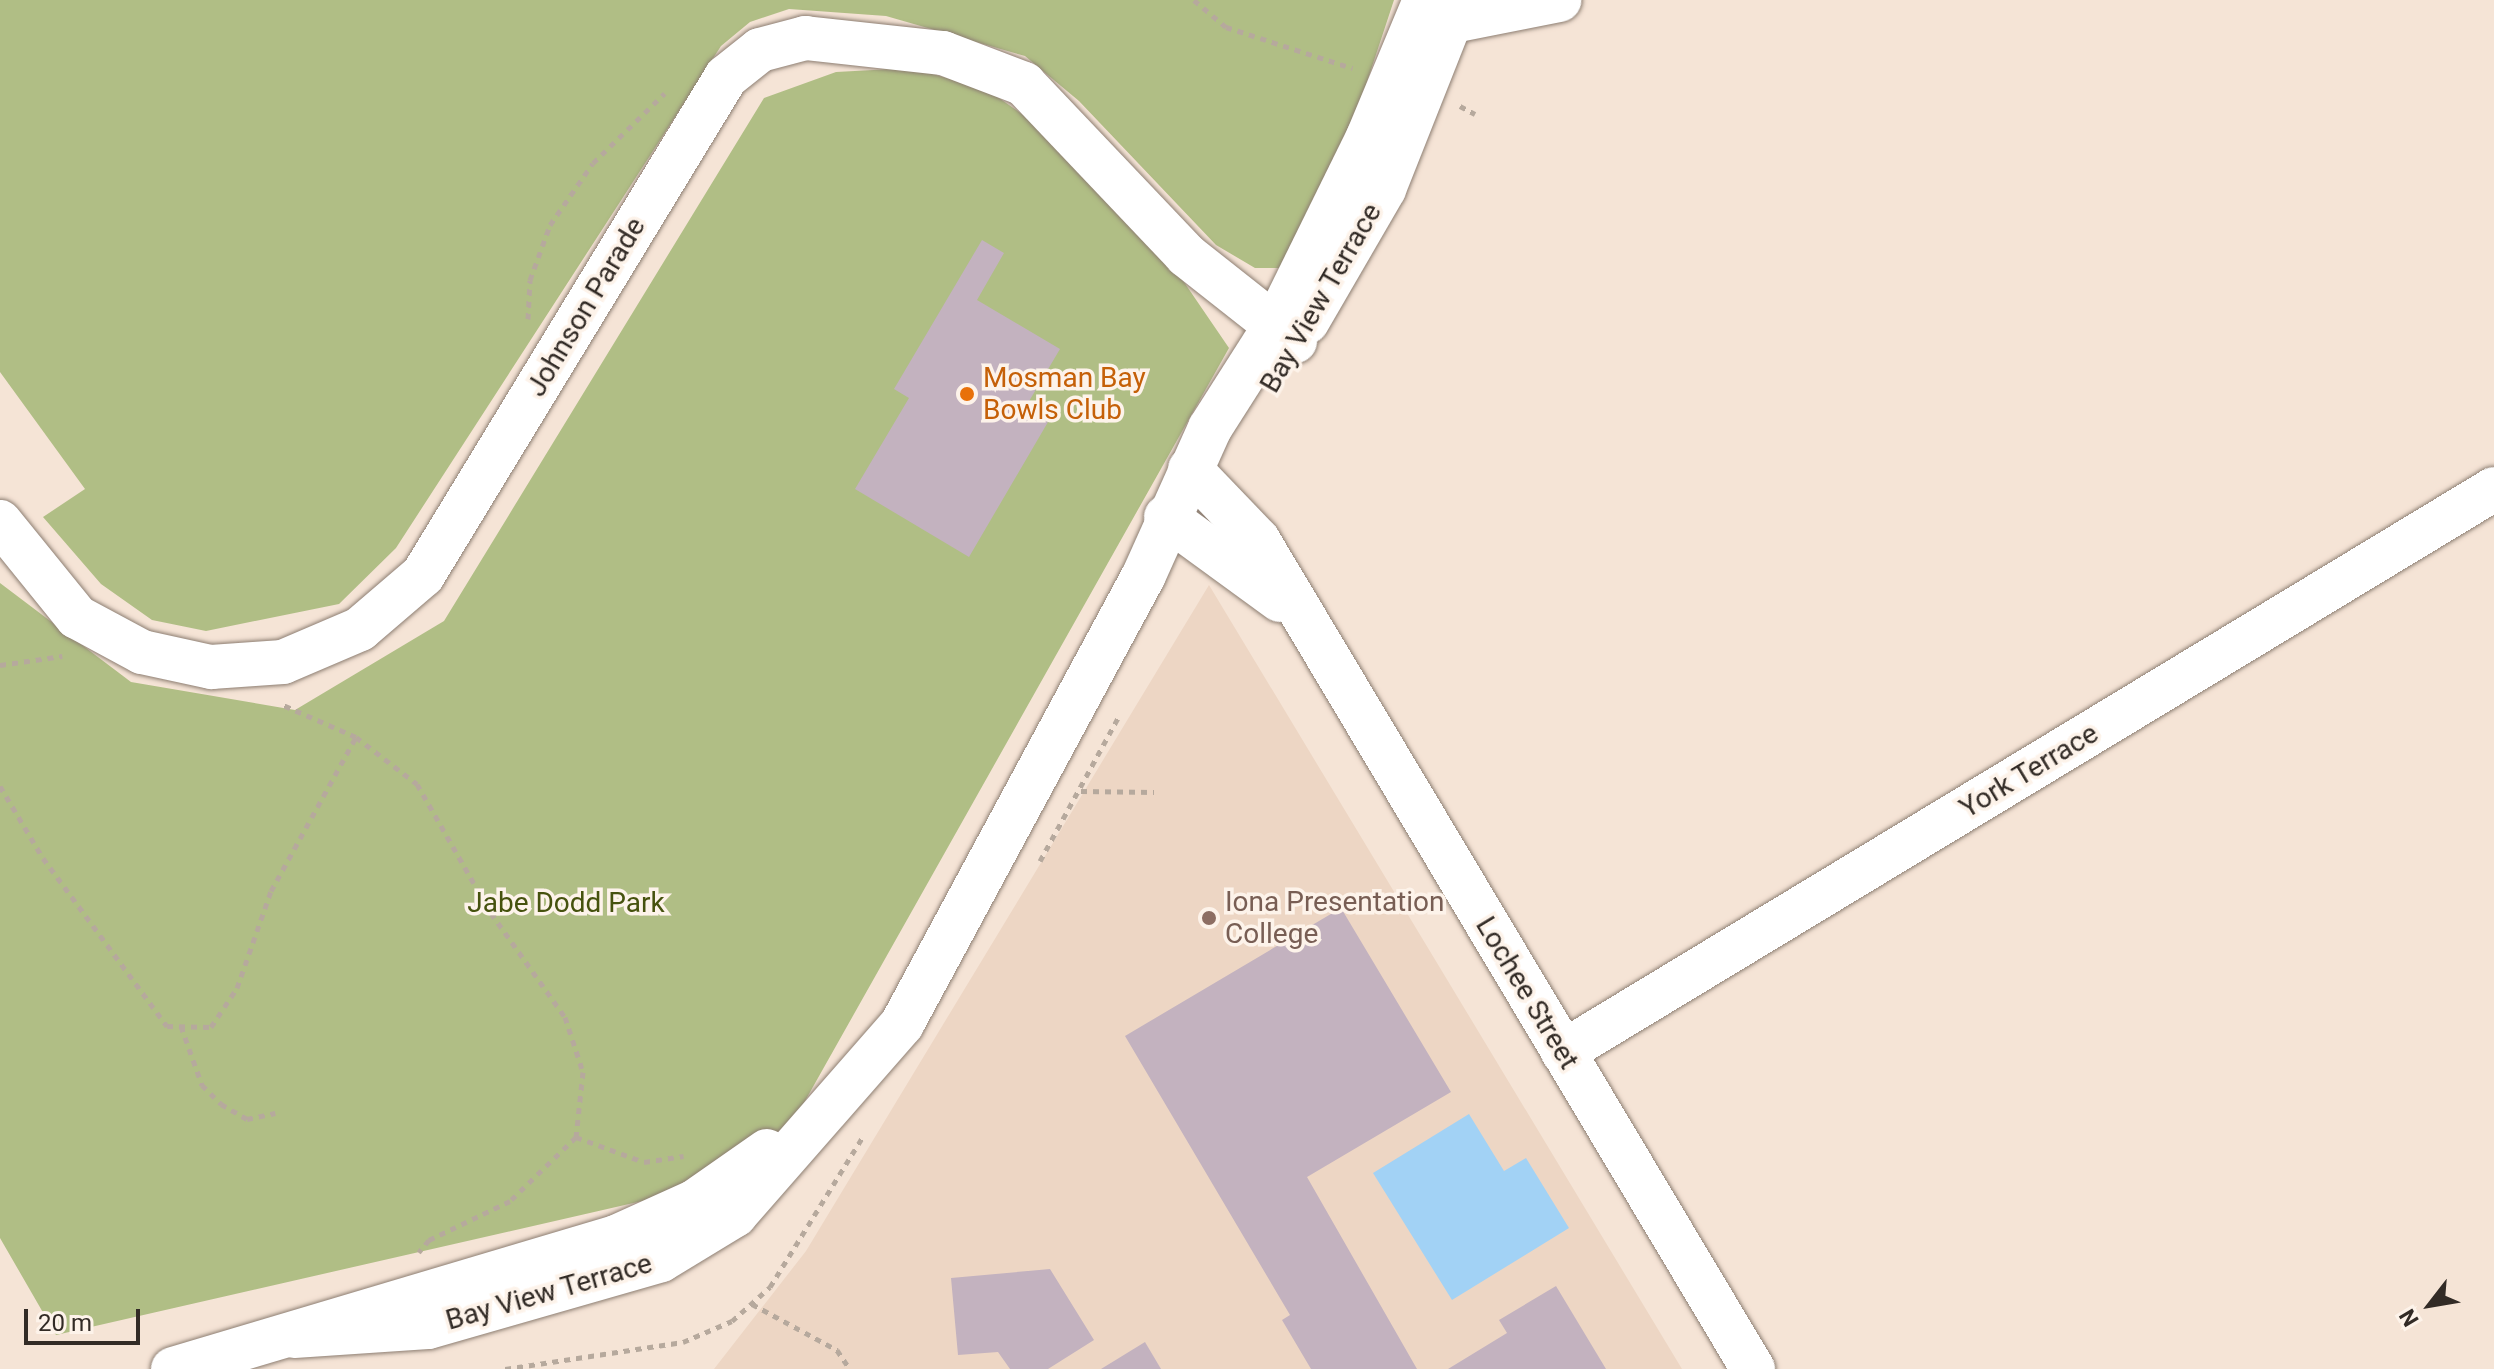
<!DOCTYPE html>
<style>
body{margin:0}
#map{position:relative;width:2494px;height:1369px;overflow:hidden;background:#f5e4d6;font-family:Roboto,sans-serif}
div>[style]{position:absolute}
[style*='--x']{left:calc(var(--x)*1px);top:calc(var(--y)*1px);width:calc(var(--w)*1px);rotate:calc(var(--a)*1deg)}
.built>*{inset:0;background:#edd6c4}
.green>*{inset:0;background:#b0be85}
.water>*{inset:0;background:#a2d2f5}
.building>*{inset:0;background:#c3b2bf}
.path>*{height:5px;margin-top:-2.5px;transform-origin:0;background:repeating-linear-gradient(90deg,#b6a99d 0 6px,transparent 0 12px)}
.roads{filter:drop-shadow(0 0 2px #8d7e72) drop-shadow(0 0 2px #8d7e72)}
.minor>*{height:44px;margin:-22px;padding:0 22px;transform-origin:22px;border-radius:22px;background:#fff}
.dots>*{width:22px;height:22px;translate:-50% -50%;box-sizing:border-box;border:4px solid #fdf3ea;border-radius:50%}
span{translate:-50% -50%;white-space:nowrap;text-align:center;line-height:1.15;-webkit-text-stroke:7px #fdf3ea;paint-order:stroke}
.street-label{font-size:28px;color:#322b26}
.food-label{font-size:28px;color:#c56008}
.left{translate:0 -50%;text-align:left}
.education-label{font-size:28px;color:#785e54}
.park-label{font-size:28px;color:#46520e}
.north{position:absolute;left:2390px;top:1265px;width:80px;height:80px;-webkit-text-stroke:6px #fdf3ea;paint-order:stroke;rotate:239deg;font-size:22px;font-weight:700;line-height:32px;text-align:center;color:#322b26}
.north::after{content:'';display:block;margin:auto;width:28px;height:36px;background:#322b26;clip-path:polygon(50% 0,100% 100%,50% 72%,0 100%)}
.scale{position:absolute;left:24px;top:1309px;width:116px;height:36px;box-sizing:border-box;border:4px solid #322b26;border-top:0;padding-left:10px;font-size:24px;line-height:28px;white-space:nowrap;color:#322b26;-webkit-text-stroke:6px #fdf3ea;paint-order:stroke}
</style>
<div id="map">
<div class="built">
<div style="clip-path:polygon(1209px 585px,1682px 1369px,714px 1369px,806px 1251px)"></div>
</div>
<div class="green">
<div style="clip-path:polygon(0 0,1394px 0,1357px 112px,1288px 268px,1255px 268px,1216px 245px,1079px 101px,1025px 56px,886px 16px,789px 9px,750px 22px,721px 46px,396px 548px,339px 604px,206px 631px,152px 620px,101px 584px,43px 517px,85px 489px,0 372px)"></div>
<div style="clip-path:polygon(911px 68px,986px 89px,1042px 128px,1173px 266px,1229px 348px,796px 1117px,712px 1185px,56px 1335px,0 1238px,0 583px,131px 682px,295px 710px,444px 621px,764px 98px,836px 72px)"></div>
</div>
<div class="water">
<div style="clip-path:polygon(1469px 1114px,1504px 1171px,1526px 1158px,1569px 1228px,1452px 1300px,1373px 1173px)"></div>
</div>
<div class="building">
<div style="clip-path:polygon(982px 240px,1004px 253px,977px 300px,1060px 349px,1025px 408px,1048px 422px,969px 557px,855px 489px,909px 398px,894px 389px)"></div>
<div style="clip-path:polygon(1341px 908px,1451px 1092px,1307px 1177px,1417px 1369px,1311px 1369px,1282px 1320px,1290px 1315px,1125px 1036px)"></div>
<div style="clip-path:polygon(1050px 1269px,1094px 1340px,1048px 1369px,1010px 1369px,998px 1352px,958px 1355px,951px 1278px)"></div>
<div style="clip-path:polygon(1556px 1286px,1606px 1369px,1448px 1369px,1507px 1333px,1499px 1320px)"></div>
<div style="clip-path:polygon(1145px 1342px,1161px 1369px,1101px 1369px)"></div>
</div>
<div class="path">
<div style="--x:1194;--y:0;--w:42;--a:40.2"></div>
<div style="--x:1226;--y:27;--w:133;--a:18"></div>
<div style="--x:1460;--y:106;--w:17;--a:28"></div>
<div style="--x:528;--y:319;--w:39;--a:-87"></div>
<div style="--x:530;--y:280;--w:59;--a:-70"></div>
<div style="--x:550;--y:225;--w:75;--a:-55.3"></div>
<div style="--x:593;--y:163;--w:100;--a:-44.2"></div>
<div style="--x:0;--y:665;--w:63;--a:-8.3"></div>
<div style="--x:356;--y:737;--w:77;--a:37.6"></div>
<div style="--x:417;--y:784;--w:149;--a:60.2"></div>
<div style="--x:491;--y:913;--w:128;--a:54.6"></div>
<div style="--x:565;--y:1017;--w:58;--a:71.9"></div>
<div style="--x:583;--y:1072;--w:65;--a:96.1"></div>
<div style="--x:576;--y:1137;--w:92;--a:135.9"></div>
<div style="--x:510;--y:1201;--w:90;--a:154.3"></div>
<div style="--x:429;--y:1240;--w:16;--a:130"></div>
<div style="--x:0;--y:786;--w:84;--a:59.2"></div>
<div style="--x:43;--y:858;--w:209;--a:53.6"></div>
<div style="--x:167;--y:1026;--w:44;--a:1.3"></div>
<div style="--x:211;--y:1027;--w:47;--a:-56.3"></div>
<div style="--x:237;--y:988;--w:103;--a:-70.7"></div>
<div style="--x:271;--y:891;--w:176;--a:-61.1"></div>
<div style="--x:356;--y:737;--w:80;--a:-156.3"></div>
<div style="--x:1081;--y:791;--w:73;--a:0.8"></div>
<div style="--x:1040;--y:861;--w:165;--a:-61.4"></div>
<div style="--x:181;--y:1026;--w:63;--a:70.4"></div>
<div style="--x:202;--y:1085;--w:27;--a:45"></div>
<div style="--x:221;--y:1104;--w:30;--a:30"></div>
<div style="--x:247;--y:1119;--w:29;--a:-12"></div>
<div style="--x:576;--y:1137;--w:72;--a:20.2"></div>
<div style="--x:644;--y:1162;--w:40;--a:-8.5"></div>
<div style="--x:752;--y:1304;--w:97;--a:28.4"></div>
<div style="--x:837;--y:1350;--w:23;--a:56"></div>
<div style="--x:505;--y:1369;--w:180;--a:-8.6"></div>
<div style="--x:683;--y:1342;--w:53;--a:-23.2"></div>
<div style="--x:732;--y:1321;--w:51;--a:-41.8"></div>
<div style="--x:770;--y:1287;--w:179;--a:-58.3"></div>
</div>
<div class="roads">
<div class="minor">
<div style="--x:1428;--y:26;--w:134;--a:-11.2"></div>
<div style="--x:1307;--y:322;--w:154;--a:-59.9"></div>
<div style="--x:1384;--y:189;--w:203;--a:-68.4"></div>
<div style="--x:1190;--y:469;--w:98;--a:46.2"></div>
<div style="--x:1258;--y:540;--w:966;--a:59.16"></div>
<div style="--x:1166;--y:517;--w:141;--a:36.1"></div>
<div style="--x:0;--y:522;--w:122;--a:51"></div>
<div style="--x:77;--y:617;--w:74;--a:28.3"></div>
<div style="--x:142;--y:652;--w:71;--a:12.3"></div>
<div style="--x:211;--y:667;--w:72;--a:-4"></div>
<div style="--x:283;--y:662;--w:84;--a:-23.2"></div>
<div style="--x:360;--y:629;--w:83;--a:-40.6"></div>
<div style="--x:423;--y:575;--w:583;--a:-58.68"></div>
<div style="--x:726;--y:77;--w:43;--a:-38.5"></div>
<div style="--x:760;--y:50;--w:47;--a:-14.9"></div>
<div style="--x:805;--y:38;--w:139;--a:6.2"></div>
<div style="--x:943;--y:53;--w:87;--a:20.9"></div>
<div style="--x:1024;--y:84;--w:236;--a:46.5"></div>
<div style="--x:1186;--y:255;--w:139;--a:38.3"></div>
<div style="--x:1563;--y:1052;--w:1088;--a:-31.16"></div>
<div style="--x:294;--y:1336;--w:134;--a:-3.8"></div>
<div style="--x:428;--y:1327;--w:242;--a:-16"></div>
<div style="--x:661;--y:1260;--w:87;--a:-31.3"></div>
<div style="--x:735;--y:1215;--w:254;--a:-48.8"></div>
<div style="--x:902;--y:1024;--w:510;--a:-61.68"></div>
<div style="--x:1144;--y:575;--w:161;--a:-65.8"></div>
<div style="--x:1210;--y:428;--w:121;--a:-57.5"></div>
<div style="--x:1275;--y:326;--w:211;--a:-63.8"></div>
<div style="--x:1368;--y:137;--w:148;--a:-67.4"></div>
<div style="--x:173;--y:1369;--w:462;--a:-16.6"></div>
<div style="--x:616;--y:1237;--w:85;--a:-24.2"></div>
<div style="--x:694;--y:1202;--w:89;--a:-34.9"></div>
</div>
</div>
<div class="dots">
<div style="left:967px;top:394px;background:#e8710a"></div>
<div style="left:1209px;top:918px;background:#8d6e63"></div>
</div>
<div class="street-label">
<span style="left:1321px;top:298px;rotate:-60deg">Bay View Terrace</span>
<span style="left:586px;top:307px;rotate:-59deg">Johnson Parade</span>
<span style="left:2029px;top:771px;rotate:-31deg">York Terrace</span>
<span style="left:1527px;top:993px;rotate:59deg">Lochee Street</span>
<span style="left:549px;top:1292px;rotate:-16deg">Bay View Terrace</span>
</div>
<div class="food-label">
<span class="left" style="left:983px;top:394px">Mosman Bay<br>Bowls Club</span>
</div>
<div class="education-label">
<span class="left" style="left:1225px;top:918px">Iona Presentation<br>College</span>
</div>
<div class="park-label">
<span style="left:566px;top:903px">Jabe Dodd Park</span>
</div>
<div class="north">N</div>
<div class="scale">20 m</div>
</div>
